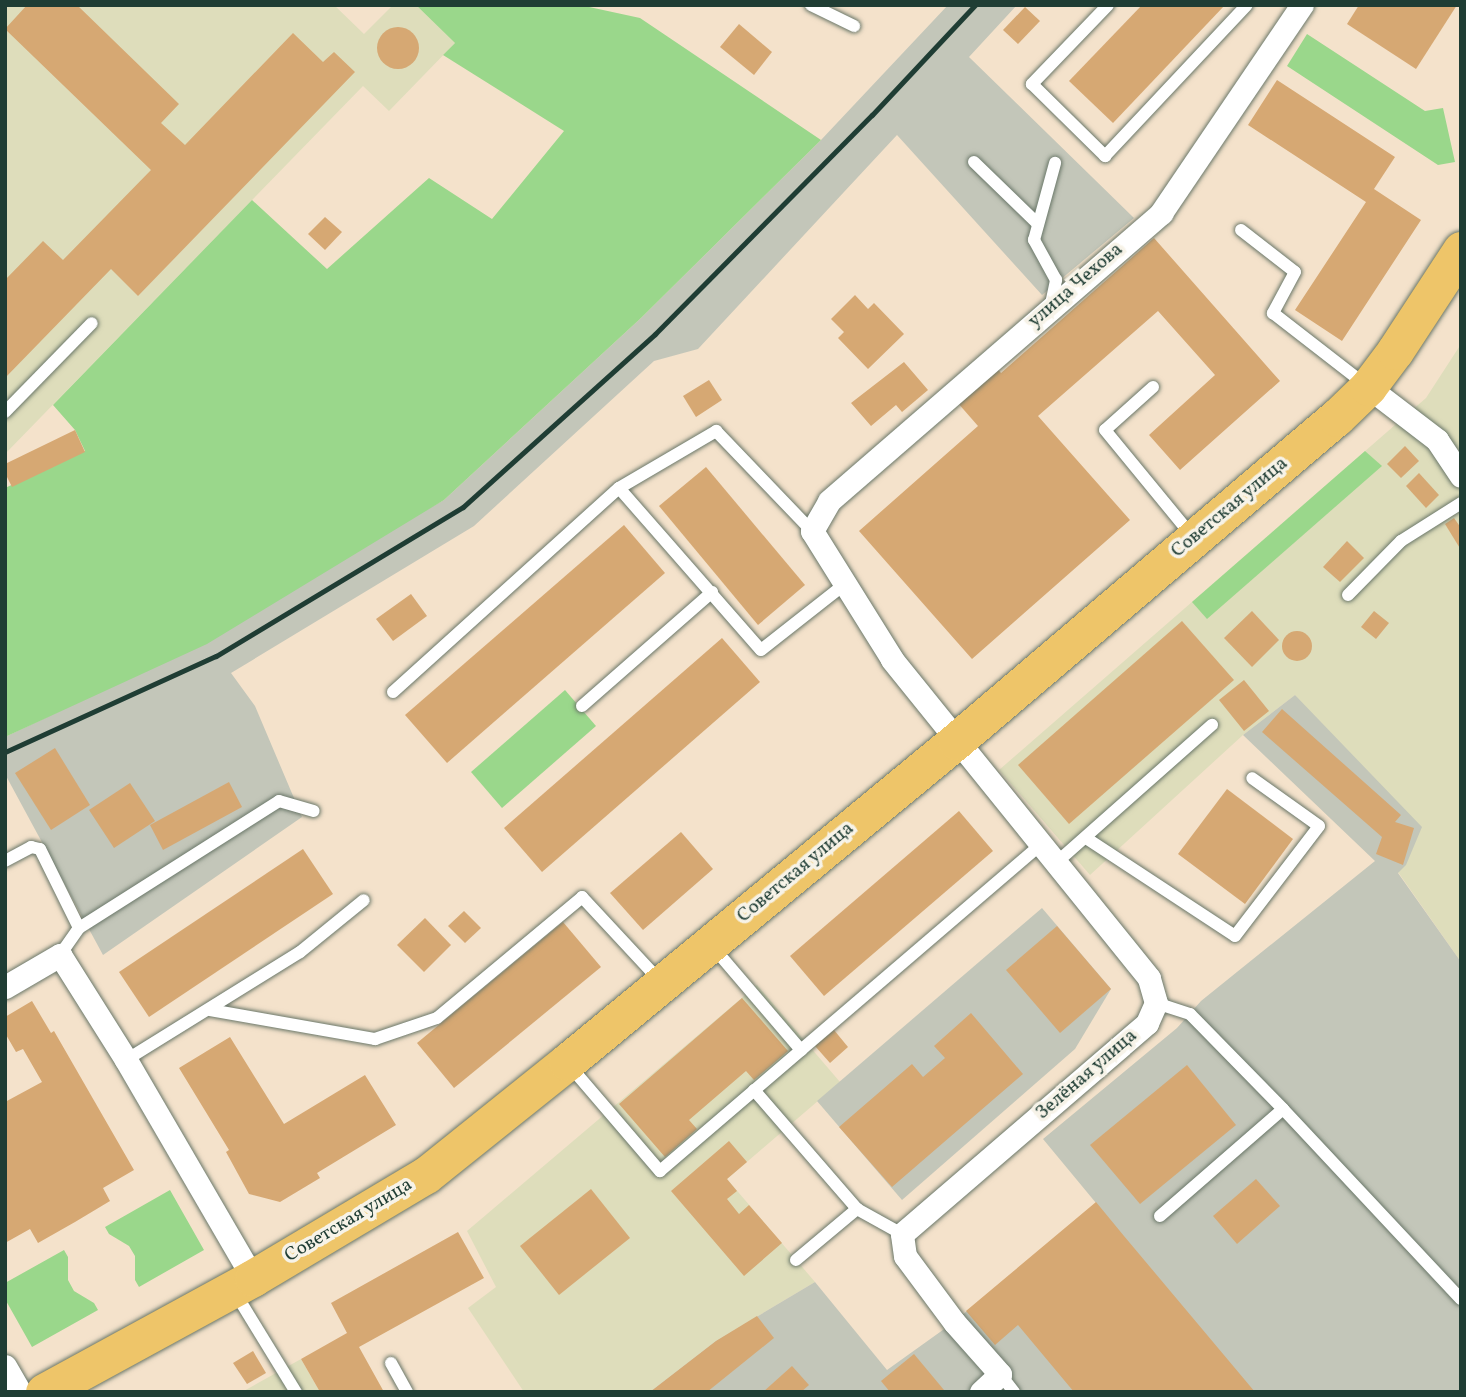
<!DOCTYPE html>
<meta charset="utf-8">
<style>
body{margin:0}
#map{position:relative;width:1466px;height:1397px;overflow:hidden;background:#f4e2cb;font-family:Vollkorn,serif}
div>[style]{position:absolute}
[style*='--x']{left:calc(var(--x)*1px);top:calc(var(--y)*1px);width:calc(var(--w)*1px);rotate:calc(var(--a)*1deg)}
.built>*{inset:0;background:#deddbb}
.industrial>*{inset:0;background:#c3c6b9}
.green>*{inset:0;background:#9ad78b}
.building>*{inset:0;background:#d6a873}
.round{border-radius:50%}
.roads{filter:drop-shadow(0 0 2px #6a7769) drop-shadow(0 0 2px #6a7769)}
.lane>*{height:12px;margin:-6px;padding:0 6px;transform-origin:6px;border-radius:6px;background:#fff}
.street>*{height:23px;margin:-11.5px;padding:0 11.5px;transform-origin:11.5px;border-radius:11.5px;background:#fff}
.primary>*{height:37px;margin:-18.5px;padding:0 18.5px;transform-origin:18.5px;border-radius:18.5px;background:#eec569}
.rail>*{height:5px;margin:-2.5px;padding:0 2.5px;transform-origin:2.5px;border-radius:2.5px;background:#1f3d34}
span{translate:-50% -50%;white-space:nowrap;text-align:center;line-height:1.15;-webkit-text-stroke:7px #f7f3e8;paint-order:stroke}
.street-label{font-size:19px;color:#1f3d34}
.frame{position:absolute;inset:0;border:7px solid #1f3d34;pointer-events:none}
</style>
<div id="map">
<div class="built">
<div style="clip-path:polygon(5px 5px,334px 5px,364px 34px,393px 5px,416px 5px,455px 43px,389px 111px,363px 86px,5px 454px)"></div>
<div style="clip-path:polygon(1461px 344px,1461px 962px,1398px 872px,1295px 695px,1243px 735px,1090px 875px,999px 770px,1426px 398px)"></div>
<div style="clip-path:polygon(757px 985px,840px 1082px,727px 1179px,815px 1282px,716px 1341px,650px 1392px,524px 1392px,468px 1308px,496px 1287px,467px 1231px)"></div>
<div style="clip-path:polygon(301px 1359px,320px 1392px,242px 1392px)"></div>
</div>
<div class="industrial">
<div style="clip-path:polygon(948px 5px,1017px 5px,969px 57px,1134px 218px,1042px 295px,897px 135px,698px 349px,654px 361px,474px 526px,231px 673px,255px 706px,302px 817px,103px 955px,5px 774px,5px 737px,85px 699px,444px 500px,641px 318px,821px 140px)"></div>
<div style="clip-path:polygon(1295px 695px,1422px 827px,1406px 865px,1398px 873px,1461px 962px,1461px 1392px,650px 1392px,716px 1341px,815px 1282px,887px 1370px,954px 1322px,1096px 1203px,1043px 1139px,1177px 1028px,1201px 1001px,1375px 861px,1243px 735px)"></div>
<div style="clip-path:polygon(1042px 908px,1111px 989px,1075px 1049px,902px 1200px,817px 1101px)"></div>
</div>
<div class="green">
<div style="clip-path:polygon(416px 5px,580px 5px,640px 18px,821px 140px,641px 318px,444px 500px,207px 644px,5px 737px,5px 488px,85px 451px,75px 430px,53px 405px,252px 200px,327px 269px,429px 178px,492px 219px,564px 131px,443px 55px,455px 43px)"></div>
<div style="clip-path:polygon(1307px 34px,1425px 111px,1443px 108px,1455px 162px,1438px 165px,1287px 66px)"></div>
<div style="clip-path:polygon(1365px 451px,1382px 466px,1207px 619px,1192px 602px)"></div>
<div style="clip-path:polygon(565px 690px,596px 726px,502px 808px,471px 772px)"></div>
<div style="clip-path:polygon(170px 1190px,204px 1250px,139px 1287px,135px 1280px,135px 1256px,129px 1246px,109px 1234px,105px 1227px)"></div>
<div style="clip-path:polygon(64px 1250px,68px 1257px,68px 1280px,74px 1291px,94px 1303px,98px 1310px,32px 1347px,5px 1299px,5px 1283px)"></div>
</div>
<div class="building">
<div style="clip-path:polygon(27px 5px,77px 5px,179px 104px,161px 123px,185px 145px,293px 33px,323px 62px,334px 52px,355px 72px,138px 296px,111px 269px,5px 378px,5px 280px,43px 241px,63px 260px,151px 170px,5px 29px)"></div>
<div style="clip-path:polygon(1142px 5px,1225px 5px,1113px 123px,1069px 81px)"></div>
<div style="clip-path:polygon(1359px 5px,1457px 5px,1416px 69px,1347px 24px)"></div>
<div style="clip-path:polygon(1025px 7px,1040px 21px,1018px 44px,1003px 30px)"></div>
<div style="clip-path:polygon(739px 24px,772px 52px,754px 75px,720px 47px)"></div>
<div class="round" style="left:377px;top:27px;width:42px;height:42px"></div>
<div style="clip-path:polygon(1277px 80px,1395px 157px,1374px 189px,1421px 220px,1342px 341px,1295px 310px,1366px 202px,1248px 125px)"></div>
<div style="clip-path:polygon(325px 217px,342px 232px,325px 250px,308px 234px)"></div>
<div style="clip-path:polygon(1154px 238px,1280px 381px,1180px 470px,1149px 435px,1215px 375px,1158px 311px,1038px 416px,1130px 520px,972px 659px,859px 531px,978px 426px,957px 402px,996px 367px,1001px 373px)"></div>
<div style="clip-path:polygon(855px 295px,868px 309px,874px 303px,904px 334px,868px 369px,838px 338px,844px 332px,831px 319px)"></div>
<div style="clip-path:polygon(904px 362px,928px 390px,902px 412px,896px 405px,871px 426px,851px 403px)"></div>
<div style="clip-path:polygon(709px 380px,722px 400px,696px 417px,683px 396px)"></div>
<div style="clip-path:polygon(75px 430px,85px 452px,12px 487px,5px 473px,5px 464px)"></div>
<div style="clip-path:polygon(1405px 446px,1419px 461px,1401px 478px,1387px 464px)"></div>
<div style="clip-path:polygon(706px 467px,805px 585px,758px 625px,659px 506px)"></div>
<div style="clip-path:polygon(1419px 473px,1439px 495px,1426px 508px,1406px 486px)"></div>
<div style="clip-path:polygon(1454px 518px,1461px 528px,1461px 550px,1445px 524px)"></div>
<div style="clip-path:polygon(624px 525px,665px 573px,447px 763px,405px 715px)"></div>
<div style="clip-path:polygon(1347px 541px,1364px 558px,1340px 582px,1323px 567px)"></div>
<div style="clip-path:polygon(411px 594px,427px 616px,393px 641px,376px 619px)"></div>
<div style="clip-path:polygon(1252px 611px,1279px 640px,1252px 667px,1224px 638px)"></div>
<div style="clip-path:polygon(1374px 611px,1389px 623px,1376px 639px,1361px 627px)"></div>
<div style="clip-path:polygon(1182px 621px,1234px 680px,1069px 824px,1018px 765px)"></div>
<div class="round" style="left:1282px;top:631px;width:30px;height:30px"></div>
<div style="clip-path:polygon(722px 638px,760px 682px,542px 872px,504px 828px)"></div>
<div style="clip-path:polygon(1244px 680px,1269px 711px,1244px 731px,1219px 700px)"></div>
<div style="clip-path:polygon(1282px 709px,1401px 815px,1395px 822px,1414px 828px,1403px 865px,1376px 854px,1382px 837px,1262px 732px)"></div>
<div style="clip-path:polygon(55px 748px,90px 805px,51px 830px,15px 773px)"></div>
<div style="clip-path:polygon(229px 782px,242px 807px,163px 850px,150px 825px)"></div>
<div style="clip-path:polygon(130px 783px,155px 821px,114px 848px,89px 810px)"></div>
<div style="clip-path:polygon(1227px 789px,1293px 839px,1245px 904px,1178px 854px)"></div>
<div style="clip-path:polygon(959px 811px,993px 851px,824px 996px,790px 956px)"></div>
<div style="clip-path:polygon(681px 832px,713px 869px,643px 930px,610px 893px)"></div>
<div style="clip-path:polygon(303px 849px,333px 894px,149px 1017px,119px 972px)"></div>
<div style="clip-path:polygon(464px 911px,481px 928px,465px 943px,448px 926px)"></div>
<div style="clip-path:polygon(425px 918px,451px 945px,424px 972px,397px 945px)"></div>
<div style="clip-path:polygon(563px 922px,601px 967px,454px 1088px,417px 1043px)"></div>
<div style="clip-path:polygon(1057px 926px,1111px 989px,1060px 1033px,1006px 970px)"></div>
<div style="clip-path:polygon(742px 998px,788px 1051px,754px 1080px,746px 1071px,689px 1120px,697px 1129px,665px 1157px,619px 1104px)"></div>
<div style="clip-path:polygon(32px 1001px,51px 1033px,54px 1031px,134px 1170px,103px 1188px,110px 1201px,75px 1222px,38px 1243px,30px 1229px,5px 1243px,5px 1102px,42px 1082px,23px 1049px,16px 1052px,5px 1033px,5px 1017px)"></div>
<div style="clip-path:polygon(971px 1013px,1023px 1074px,892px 1187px,839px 1127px,912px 1064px,923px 1077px,945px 1058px,934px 1046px)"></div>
<div style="clip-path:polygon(834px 1030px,848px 1047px,830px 1063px,815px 1046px)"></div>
<div style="clip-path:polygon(230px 1037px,284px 1124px,365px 1075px,396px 1125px,317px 1173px,320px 1178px,280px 1202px,249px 1194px,226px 1152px,229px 1150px,179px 1068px)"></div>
<div style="clip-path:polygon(1187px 1065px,1236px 1125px,1140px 1204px,1090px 1145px)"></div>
<div style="clip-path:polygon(729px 1141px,747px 1162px,727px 1179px,737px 1191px,727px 1199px,739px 1214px,749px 1205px,782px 1243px,744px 1276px,671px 1191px)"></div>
<div style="clip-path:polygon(1256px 1179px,1280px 1206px,1237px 1244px,1213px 1216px)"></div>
<div style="clip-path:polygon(591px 1189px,630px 1238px,559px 1295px,520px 1246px)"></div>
<div style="clip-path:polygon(1096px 1202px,1124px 1236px,1255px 1392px,1074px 1392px,1018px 1325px,995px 1345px,966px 1311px)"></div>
<div style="clip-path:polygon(458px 1232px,484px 1278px,359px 1347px,384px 1392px,320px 1392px,301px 1359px,347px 1333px,331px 1303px)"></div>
<div style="clip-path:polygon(757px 1316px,774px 1338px,707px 1392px,650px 1392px,716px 1341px)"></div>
<div style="clip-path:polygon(253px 1351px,266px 1373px,247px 1384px,233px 1363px)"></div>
<div style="clip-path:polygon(914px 1354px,944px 1390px,941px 1392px,890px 1392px,881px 1381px)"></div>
<div style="clip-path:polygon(792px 1366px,809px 1385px,801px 1392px,763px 1392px)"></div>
</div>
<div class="roads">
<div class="lane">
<div style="--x:811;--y:5;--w:48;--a:26"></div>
<div style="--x:1108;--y:5;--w:110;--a:133.9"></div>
<div style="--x:1032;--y:84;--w:103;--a:44.6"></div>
<div style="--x:1105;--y:156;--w:207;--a:-46.8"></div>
<div style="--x:974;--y:162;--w:89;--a:44.1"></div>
<div style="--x:1241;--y:230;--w:68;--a:37.9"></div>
<div style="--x:1295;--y:272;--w:47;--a:118.2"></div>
<div style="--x:1273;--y:313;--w:119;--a:37.8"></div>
<div style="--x:1051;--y:304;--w:25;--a:-78"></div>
<div style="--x:1056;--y:280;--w:46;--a:-118.8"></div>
<div style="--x:1034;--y:240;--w:80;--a:-74.7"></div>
<div style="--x:1153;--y:387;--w:64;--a:138.1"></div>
<div style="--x:1105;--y:430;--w:137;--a:50.6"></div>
<div style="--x:5;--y:412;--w:124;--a:-45.7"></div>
<div style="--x:619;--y:488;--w:215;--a:48.8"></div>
<div style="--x:761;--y:650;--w:108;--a:-38.2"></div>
<div style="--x:1348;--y:595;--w:76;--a:-45.5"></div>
<div style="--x:1401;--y:541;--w:71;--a:-32.3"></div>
<div style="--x:393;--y:692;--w:304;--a:-42.1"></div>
<div style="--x:619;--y:488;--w:113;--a:-30.4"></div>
<div style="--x:716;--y:431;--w:139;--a:46.2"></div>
<div style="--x:582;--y:706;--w:173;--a:-41.2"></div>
<div style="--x:1086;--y:838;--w:178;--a:33.3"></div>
<div style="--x:1235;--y:936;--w:138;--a:-52.6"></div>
<div style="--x:1319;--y:826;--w:82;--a:-144.4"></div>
<div style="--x:5;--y:861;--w:30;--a:-28"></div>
<div style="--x:31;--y:847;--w:9;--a:13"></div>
<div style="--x:40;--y:849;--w:88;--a:63.7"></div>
<div style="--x:1057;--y:862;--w:207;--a:-41.5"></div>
<div style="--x:60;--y:955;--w:33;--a:-55"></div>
<div style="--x:79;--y:928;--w:237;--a:-32.4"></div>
<div style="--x:279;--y:801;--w:36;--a:16"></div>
<div style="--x:1156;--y:1003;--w:36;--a:18"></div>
<div style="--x:1190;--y:1014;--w:133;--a:45.6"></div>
<div style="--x:1283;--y:1109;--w:260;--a:46.9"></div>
<div style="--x:210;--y:1010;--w:168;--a:10"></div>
<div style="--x:375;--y:1039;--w:65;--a:-18.7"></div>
<div style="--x:437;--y:1018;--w:189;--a:-39.8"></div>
<div style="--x:582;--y:897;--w:115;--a:47.1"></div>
<div style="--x:801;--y:1050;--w:316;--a:-40.6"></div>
<div style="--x:126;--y:1060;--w:205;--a:-31.8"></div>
<div style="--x:300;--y:952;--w:82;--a:-39.1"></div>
<div style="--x:569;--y:1065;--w:140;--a:49.4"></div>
<div style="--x:660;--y:1171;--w:186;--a:-40.6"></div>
<div style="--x:801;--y:1050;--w:135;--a:-130.5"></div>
<div style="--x:754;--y:1090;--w:157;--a:49.1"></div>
<div style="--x:1160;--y:1216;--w:163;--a:-41"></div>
<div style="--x:796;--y:1260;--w:80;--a:-39.9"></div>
<div style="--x:857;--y:1209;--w:51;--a:29.1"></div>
<div style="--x:234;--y:1291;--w:119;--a:58.5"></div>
<div style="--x:391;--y:1363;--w:33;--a:61"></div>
<div style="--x:1000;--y:1374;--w:23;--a:52"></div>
</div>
<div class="street">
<div style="--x:1368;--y:387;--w:87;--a:37.5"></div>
<div style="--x:1437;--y:440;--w:43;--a:56.3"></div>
<div style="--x:5;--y:987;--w:64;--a:-30.2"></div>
<div style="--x:60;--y:955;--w:124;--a:57.8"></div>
<div style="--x:126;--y:1060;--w:252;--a:59.8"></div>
<div style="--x:5;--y:1366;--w:30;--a:60"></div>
<div style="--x:981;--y:1392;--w:26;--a:-43"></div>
<div style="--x:1000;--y:1374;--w:69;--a:-131.5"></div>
<div style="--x:954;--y:1322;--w:82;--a:-126.6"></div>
<div style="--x:905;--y:1256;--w:22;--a:-98"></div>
<div style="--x:902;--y:1234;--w:323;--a:-40.7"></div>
<div style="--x:1147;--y:1023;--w:22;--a:-66"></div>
<div style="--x:1156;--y:1003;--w:26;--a:-106"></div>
<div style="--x:1149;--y:978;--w:410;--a:-128.9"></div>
<div style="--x:892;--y:659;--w:151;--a:-122"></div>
<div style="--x:812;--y:531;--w:34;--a:-60"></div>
<div style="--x:829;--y:501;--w:440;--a:-40.9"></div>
<div style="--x:1161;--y:213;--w:251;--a:-55.9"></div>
</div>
<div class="primary">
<div style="--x:44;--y:1392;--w:238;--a:-28.6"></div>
<div style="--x:253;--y:1278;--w:201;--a:-30.8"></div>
<div style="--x:426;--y:1175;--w:181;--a:-38.7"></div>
<div style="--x:567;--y:1062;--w:504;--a:-39.53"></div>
<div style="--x:956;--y:741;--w:499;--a:-40.4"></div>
<div style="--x:1336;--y:418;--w:45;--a:-44.1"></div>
<div style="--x:1368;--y:387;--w:45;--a:-53.1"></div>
<div style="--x:1395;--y:351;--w:121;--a:-56.8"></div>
</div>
</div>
<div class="rail">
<div style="--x:5;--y:752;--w:232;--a:-24.5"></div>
<div style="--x:216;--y:656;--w:288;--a:-31.1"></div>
<div style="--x:463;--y:507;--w:258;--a:-42"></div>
<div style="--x:655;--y:334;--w:308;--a:-45.3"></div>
<div style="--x:872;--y:115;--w:151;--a:-46.9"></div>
</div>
<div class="street-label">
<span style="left:1076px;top:286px;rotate:-41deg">улица Чехова</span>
<span style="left:1230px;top:508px;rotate:-40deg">Советская улица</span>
<span style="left:796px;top:873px;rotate:-40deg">Советская улица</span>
<span style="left:1087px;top:1075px;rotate:-41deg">Зелёная улица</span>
<span style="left:349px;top:1221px;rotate:-31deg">Советская улица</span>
</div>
<div class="frame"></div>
</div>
